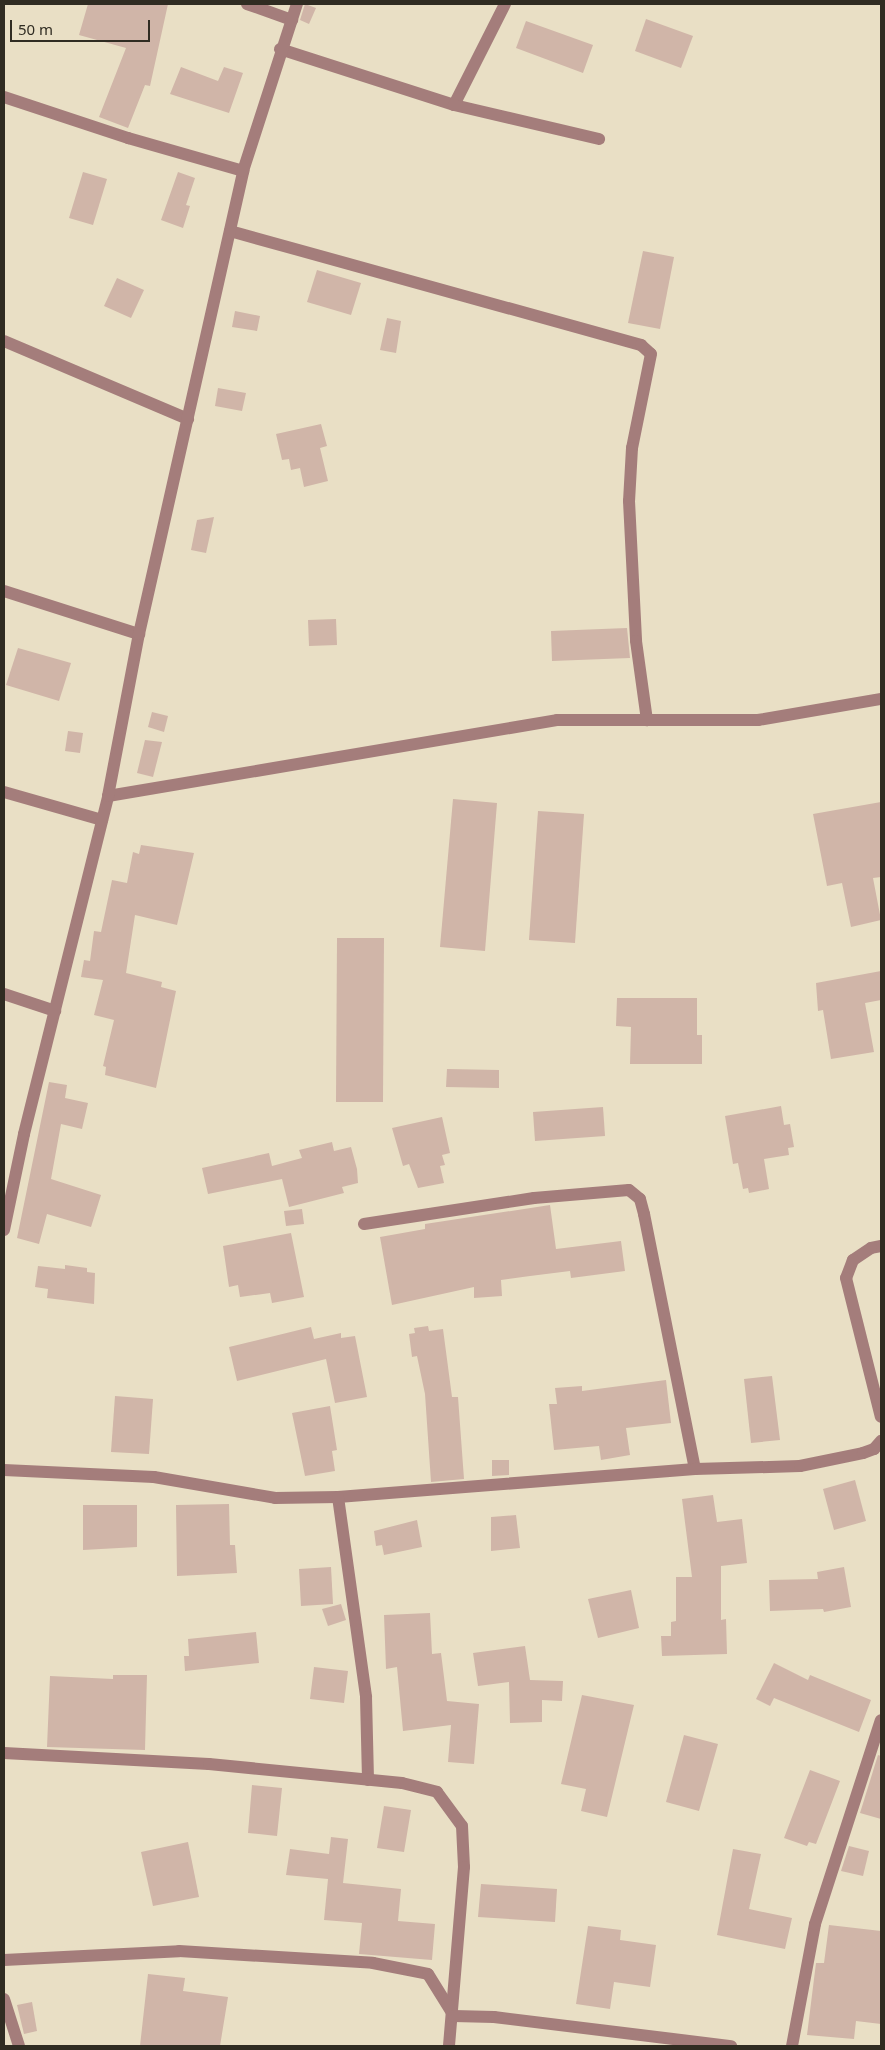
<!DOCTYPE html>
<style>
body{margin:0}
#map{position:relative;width:885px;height:2050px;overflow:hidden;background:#e9dfc5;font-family:"Noto Sans",sans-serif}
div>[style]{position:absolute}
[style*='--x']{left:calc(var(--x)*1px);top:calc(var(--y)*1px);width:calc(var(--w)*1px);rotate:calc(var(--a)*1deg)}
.building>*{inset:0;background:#d0b5a8}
.minor>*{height:12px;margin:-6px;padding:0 6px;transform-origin:6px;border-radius:6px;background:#a47d7b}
span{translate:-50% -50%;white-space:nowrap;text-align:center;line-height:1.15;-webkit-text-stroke:5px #e9dfc5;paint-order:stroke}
.frame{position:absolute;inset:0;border:5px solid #302c22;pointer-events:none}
.scale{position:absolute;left:10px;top:20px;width:140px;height:22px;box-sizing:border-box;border:2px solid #302c22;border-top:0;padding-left:6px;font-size:15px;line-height:18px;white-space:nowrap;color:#302c22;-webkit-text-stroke:4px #e9dfc5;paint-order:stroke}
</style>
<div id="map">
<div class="building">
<div style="clip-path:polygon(88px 4px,168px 4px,150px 86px,145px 85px,128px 128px,99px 117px,126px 48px,79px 35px)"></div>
<div style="clip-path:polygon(305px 4px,316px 8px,309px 24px,300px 20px)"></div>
<div style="clip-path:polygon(646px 19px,693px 36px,681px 68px,635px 51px)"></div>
<div style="clip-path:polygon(526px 21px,593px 45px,583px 73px,516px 48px)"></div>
<div style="clip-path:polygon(181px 67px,218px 81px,224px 67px,243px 73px,229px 113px,170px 94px)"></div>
<div style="clip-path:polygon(83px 172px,107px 179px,93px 225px,69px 218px)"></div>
<div style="clip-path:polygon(178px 172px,195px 178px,186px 205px,190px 206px,183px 228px,161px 220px)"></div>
<div style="clip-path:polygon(643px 251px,674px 257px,660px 329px,628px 323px)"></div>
<div style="clip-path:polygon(317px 270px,361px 283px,351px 315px,307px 302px)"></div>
<div style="clip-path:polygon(117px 278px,144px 290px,131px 318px,104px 306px)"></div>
<div style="clip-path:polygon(235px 311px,260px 316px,257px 331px,232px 327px)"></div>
<div style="clip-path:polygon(387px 318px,401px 321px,396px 353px,380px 350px)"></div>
<div style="clip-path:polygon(218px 388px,246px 393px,242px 411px,215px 406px)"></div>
<div style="clip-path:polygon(321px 424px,327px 446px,320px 448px,328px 481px,304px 487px,300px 468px,291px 470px,289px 459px,282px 460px,276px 434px)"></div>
<div style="clip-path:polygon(214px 517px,206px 553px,191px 550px,197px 520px)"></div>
<div style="clip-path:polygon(336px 619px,337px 645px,309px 646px,308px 620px)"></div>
<div style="clip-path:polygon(627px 628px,630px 658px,552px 661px,551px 631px)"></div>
<div style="clip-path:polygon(18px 648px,71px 663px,59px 701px,6px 685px)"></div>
<div style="clip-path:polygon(152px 712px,168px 716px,164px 732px,148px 727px)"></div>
<div style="clip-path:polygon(68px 731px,83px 733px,80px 753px,65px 751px)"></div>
<div style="clip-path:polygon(145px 740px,162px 742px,153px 777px,137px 773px)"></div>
<div style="clip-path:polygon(453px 799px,497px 803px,485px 951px,440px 947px)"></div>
<div style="clip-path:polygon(881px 802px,881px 877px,873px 878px,881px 920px,851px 927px,842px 883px,827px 886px,813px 814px)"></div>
<div style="clip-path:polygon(538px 811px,584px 814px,575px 943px,529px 940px)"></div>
<div style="clip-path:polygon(141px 845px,194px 853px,177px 925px,135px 915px,126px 973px,162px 982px,161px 987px,176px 991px,156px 1088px,105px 1075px,106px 1067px,103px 1066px,114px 1020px,94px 1015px,103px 980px,81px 977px,84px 960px,90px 961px,94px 931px,101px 932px,112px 880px,127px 883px,133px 852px,139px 854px)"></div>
<div style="clip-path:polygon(337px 938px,384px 938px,383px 1102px,336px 1102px)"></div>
<div style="clip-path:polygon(881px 971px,881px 1000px,865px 1003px,874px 1052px,831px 1059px,823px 1010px,818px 1011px,816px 983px)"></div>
<div style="clip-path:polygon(617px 998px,697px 998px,697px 1035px,702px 1035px,702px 1064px,630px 1064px,631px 1027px,616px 1026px)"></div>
<div style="clip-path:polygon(447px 1069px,499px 1070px,499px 1088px,446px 1087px)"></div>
<div style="clip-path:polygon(49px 1082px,67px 1085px,65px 1098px,88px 1103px,82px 1129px,61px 1124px,51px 1179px,101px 1195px,91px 1227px,47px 1214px,39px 1244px,17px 1238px)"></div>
<div style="clip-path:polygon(781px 1106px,784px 1125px,790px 1124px,794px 1147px,788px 1148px,789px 1155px,764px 1159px,769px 1189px,749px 1193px,748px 1188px,743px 1189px,738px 1163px,733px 1164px,725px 1116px)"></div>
<div style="clip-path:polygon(603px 1107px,605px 1136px,535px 1141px,533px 1112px)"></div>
<div style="clip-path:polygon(442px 1117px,450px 1153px,442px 1155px,445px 1165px,440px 1166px,444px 1183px,418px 1188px,409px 1164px,403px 1166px,392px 1128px)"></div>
<div style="clip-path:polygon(332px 1142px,334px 1151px,351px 1147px,357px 1169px,358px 1183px,342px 1187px,344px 1193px,289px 1207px,282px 1179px,208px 1194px,202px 1168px,269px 1153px,272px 1166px,302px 1158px,299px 1150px)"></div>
<div style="clip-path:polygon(550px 1205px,556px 1249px,621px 1241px,625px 1271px,571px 1278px,570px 1271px,530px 1276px,501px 1280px,502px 1296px,474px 1298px,474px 1287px,392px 1305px,380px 1237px,425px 1229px,425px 1224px)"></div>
<div style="clip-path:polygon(302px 1209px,304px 1224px,286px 1226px,284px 1211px)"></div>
<div style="clip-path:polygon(291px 1233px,304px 1297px,272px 1303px,270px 1293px,240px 1297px,238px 1285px,229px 1287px,223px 1246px)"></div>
<div style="clip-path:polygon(65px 1265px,87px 1268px,87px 1272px,95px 1273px,94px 1304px,47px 1298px,48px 1289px,35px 1287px,38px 1266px,65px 1269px)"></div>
<div style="clip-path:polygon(428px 1326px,429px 1331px,443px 1329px,452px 1397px,458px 1397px,464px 1479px,431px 1482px,425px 1394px,417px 1356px,412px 1357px,409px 1334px,415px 1333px,414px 1328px)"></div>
<div style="clip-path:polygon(311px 1327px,314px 1339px,341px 1333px,341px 1338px,355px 1336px,367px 1397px,335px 1403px,326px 1359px,237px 1381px,229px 1347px)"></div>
<div style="clip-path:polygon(772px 1376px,780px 1440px,751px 1443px,744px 1379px)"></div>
<div style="clip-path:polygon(666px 1380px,671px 1423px,626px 1428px,630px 1455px,601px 1460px,599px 1446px,554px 1450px,549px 1404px,557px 1404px,555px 1388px,582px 1386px,582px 1391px)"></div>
<div style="clip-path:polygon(115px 1396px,153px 1399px,149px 1454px,111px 1452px)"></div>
<div style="clip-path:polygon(330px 1406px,337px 1450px,332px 1451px,335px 1471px,305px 1476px,292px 1413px)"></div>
<div style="clip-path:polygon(492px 1460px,509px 1460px,509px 1475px,492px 1476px)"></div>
<div style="clip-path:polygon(855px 1480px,866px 1521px,834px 1530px,823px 1489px)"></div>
<div style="clip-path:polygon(713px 1495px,717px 1522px,742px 1519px,747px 1563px,721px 1566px,721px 1620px,726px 1619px,727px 1654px,662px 1656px,661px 1636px,671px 1636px,671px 1622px,676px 1621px,676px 1577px,692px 1577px,682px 1499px)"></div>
<div style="clip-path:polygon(229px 1504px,230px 1545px,235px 1545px,237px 1573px,177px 1576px,176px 1505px)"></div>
<div style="clip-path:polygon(83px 1505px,137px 1505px,137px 1547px,83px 1550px)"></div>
<div style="clip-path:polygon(516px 1515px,520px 1548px,491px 1551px,491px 1517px)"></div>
<div style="clip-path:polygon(417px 1520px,422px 1547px,384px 1555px,382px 1545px,376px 1546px,374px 1531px)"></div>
<div style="clip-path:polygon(331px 1567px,333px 1604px,301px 1606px,299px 1569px)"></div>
<div style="clip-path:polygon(844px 1567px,851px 1607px,824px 1612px,823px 1609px,770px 1611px,769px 1580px,818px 1579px,817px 1572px)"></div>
<div style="clip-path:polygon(631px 1590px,639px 1628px,598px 1638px,588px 1599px)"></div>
<div style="clip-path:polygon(341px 1604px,346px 1620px,328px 1626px,322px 1609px)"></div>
<div style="clip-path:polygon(430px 1613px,432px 1654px,441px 1653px,447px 1701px,479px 1704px,474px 1764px,448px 1762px,451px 1725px,403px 1731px,397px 1667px,386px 1669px,384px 1615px)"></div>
<div style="clip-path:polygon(256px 1632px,259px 1663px,185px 1671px,184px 1656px,189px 1656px,188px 1639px)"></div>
<div style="clip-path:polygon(525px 1646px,530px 1680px,563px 1681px,562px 1701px,542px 1700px,542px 1722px,510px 1723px,509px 1682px,478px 1686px,473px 1653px)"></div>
<div style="clip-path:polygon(774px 1663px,808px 1680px,810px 1675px,871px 1700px,859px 1732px,774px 1698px,770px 1706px,756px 1699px)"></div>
<div style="clip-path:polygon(314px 1667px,348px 1671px,344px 1703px,310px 1699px)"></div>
<div style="clip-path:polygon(113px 1675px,147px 1675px,145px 1750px,47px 1747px,50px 1676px,113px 1679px)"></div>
<div style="clip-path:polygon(582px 1695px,634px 1705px,607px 1817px,581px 1811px,586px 1789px,561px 1784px)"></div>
<div style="clip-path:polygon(684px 1735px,718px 1744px,699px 1811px,666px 1802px)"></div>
<div style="clip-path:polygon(878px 1755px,881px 1756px,881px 1819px,860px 1813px)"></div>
<div style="clip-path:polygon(810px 1770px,840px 1781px,816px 1844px,809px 1842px,807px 1846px,784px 1838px)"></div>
<div style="clip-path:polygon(252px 1785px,282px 1788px,277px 1836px,248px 1833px)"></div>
<div style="clip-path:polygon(384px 1806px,411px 1810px,404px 1852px,377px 1848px)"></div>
<div style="clip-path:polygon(331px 1837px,348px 1839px,343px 1883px,401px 1889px,398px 1921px,435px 1924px,432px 1960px,359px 1954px,362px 1923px,324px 1920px,328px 1879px,286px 1875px,290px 1849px,329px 1854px)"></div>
<div style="clip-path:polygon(188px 1842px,199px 1897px,153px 1906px,141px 1852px)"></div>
<div style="clip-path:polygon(849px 1846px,869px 1851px,863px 1876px,841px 1871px)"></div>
<div style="clip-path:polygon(733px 1849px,761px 1854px,749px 1909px,792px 1918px,785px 1949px,717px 1935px)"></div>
<div style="clip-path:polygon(481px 1884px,557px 1889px,555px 1922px,478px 1917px)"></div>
<div style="clip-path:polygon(829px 1925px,881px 1931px,881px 2024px,856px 2021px,854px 2039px,807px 2035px,816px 1963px,824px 1963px)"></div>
<div style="clip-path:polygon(588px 1926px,621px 1930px,620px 1940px,656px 1945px,650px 1987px,614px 1982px,610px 2009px,576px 2004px)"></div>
<div style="clip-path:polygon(148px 1974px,185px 1978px,183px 1991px,228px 1997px,220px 2046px,140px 2046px)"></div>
<div style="clip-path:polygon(32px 2002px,37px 2031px,24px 2034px,17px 2005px)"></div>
</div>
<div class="minor">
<div style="--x:247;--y:4;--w:48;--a:19.6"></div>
<div style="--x:280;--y:49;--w:183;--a:17.8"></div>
<div style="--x:454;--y:105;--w:113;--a:-63.2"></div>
<div style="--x:4;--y:97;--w:131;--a:18.3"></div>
<div style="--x:128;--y:138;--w:120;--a:16"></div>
<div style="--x:454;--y:105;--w:149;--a:13.2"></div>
<div style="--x:230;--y:231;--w:427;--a:15.5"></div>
<div style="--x:641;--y:345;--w:13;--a:42"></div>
<div style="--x:651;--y:354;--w:96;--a:101.4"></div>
<div style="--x:632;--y:448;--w:53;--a:93.2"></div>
<div style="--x:629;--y:501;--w:140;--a:87.1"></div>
<div style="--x:636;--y:641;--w:80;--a:82.1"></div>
<div style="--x:4;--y:341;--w:200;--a:23"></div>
<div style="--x:4;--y:591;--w:142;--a:17.7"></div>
<div style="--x:4;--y:792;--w:102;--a:15.9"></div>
<div style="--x:108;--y:796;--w:455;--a:-9.6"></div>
<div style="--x:557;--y:720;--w:201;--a:0"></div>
<div style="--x:758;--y:720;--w:125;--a:-9.7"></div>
<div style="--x:4;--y:994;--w:54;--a:18.4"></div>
<div style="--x:364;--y:1224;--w:172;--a:-8.7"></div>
<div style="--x:534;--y:1198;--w:95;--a:-4.8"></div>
<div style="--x:629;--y:1190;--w:14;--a:39"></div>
<div style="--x:640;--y:1199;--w:16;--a:75"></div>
<div style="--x:644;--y:1214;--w:260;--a:78.7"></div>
<div style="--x:4;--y:1230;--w:98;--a:-78.2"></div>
<div style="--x:24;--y:1134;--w:348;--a:-76"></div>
<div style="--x:108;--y:796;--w:165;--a:-79.2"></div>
<div style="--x:139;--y:634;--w:475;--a:-77.3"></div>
<div style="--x:243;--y:171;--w:176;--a:-72.1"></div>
<div style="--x:881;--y:1246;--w:10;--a:169"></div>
<div style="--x:871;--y:1248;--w:22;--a:146"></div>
<div style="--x:853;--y:1260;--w:19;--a:111"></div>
<div style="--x:846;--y:1278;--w:143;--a:75.9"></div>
<div style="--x:4;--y:1470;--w:150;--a:2.7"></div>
<div style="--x:154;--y:1477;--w:123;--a:9.8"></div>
<div style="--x:275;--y:1498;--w:63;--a:-0.9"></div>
<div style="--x:338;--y:1497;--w:358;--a:-4.5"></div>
<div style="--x:695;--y:1469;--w:105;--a:-1.6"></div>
<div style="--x:800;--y:1466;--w:64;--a:-11.7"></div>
<div style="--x:863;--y:1453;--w:12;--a:-20"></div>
<div style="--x:874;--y:1449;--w:11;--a:-49"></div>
<div style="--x:338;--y:1497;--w:202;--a:82"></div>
<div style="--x:366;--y:1697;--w:83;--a:88.6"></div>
<div style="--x:4;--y:1753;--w:205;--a:3.1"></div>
<div style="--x:209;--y:1764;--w:194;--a:5.6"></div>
<div style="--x:402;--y:1783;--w:36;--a:14"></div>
<div style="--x:437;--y:1792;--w:42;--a:53.7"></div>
<div style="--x:462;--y:1826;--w:41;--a:87.2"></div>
<div style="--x:464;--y:1867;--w:180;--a:94.8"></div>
<div style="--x:4;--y:1960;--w:175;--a:-2.9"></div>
<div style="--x:179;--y:1951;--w:194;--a:3.5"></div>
<div style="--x:373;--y:1963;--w:56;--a:11.3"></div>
<div style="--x:428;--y:1974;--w:49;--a:58.2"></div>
<div style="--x:454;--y:2016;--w:40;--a:1.4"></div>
<div style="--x:494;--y:2017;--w:239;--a:7"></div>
<div style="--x:4;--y:1999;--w:49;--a:72.3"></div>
<div style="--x:792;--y:2046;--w:124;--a:-79.3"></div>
<div style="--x:815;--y:1924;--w:214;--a:-72.1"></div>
</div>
<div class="frame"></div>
<div class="scale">50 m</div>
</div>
